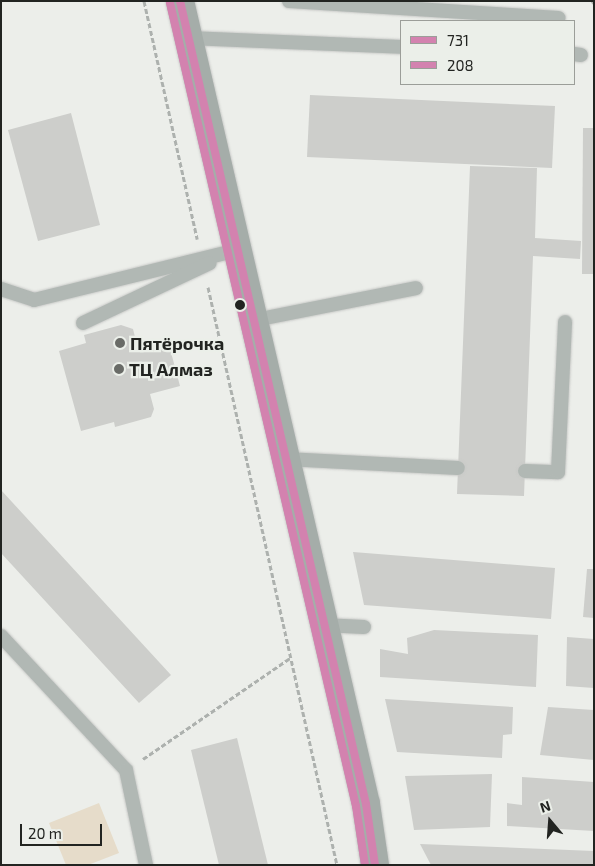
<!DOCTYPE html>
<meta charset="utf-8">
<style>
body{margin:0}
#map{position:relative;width:595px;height:866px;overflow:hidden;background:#eceeea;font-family:"Exo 2",sans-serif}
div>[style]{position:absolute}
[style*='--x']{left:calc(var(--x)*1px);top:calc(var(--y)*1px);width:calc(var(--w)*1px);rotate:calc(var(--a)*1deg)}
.green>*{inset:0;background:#e6dcca}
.building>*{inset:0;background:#cdcecb}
.path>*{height:3px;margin-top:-1.5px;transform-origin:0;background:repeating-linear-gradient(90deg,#adb1ae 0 5px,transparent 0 7.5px)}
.roads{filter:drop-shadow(0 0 1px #c8c9c7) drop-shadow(0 0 1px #c8c9c7)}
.lane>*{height:14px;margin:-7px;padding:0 7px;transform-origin:7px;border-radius:7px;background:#b1b8b4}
.secondary>*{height:28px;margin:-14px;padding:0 14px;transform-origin:14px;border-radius:14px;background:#a5ada9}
.bus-1>*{height:8px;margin:-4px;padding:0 4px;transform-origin:4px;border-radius:4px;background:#d382af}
.bus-2>*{height:8px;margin:-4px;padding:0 4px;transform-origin:4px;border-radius:4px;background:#d382af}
.dots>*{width:14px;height:14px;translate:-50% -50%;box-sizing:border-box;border:2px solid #ebefe9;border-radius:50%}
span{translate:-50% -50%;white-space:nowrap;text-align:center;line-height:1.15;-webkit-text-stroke:4.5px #ebefe9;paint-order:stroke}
.poi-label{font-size:18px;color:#222421;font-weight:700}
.left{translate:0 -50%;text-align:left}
.frame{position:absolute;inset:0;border:2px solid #222421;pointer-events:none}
.legend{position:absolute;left:400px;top:20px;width:175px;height:65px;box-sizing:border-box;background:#ebefe9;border:1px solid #9b9e99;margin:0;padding:6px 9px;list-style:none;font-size:15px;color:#222421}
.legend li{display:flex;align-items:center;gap:10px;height:25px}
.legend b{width:25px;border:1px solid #9b9e99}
.north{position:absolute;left:525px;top:796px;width:50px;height:50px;-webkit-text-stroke:4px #ebefe9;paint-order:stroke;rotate:342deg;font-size:14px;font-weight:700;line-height:20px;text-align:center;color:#222421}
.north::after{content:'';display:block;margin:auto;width:18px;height:22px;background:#222421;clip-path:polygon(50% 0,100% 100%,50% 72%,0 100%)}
.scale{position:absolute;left:20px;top:824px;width:82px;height:22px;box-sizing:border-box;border:2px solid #222421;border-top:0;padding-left:6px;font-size:15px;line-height:18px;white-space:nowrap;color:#222421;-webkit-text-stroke:4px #ebefe9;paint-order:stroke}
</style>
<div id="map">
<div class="green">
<div style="clip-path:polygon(99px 803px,119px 853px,88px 865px,66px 865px,49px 823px)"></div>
</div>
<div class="building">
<div style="clip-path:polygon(310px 95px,555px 106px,552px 168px,307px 157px)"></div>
<div style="clip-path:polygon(71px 113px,100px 225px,38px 241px,8px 130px)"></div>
<div style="clip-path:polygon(583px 128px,594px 128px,594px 274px,582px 274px)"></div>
<div style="clip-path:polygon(470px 166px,537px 168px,535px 238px,581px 241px,580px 259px,533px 256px,524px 496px,457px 494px)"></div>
<div style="clip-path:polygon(121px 325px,133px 329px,138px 349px,168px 341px,180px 386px,150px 394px,154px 409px,151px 417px,115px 427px,114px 422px,81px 431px,59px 351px,86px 343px,84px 335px)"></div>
<div style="clip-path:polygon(1px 490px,171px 675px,139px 703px,1px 553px)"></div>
<div style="clip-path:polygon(353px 552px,555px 568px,551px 619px,364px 605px)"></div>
<div style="clip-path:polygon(587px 569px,594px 569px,594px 618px,583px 617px)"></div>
<div style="clip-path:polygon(434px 630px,538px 635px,536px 687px,380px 677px,380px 649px,408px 654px,407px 638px)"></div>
<div style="clip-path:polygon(567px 637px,594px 639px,594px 688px,566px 686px)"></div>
<div style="clip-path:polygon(385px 699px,513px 707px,512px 734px,503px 735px,502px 758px,397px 752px)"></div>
<div style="clip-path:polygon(548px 707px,594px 710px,594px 760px,540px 755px)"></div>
<div style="clip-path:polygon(237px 738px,268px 865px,219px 865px,191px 750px)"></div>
<div style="clip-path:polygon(492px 774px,490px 827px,414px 830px,405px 776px)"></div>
<div style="clip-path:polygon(522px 777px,594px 782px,594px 831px,507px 826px,507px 803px,522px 805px)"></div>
<div style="clip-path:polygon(420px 844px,594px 851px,594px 865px,431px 865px)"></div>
</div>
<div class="path">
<div style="--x:144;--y:1;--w:244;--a:77.4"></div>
<div style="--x:592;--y:1;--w:3;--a:45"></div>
<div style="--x:208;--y:287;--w:592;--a:77.42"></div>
<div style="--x:143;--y:759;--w:178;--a:-34.5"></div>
</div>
<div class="roads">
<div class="lane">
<div style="--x:289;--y:1;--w:270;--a:3.6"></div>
<div style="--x:189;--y:38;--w:212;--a:2.4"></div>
<div style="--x:574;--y:54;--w:7;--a:8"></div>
<div style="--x:1;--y:289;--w:35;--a:18"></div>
<div style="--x:34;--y:300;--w:210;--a:-13.8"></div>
<div style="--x:255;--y:320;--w:164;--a:-11.2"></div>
<div style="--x:83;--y:323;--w:140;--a:-25.3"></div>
<div style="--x:286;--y:459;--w:172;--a:3"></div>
<div style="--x:525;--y:471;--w:33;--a:2"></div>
<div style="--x:558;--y:472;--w:150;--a:-87.3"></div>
<div style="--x:323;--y:625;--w:41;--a:2.8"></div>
<div style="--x:1;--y:636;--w:183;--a:47"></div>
<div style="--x:126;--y:770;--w:97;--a:78.1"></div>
</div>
<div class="secondary">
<div style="--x:180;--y:1;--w:824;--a:76.96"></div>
<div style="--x:366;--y:804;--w:62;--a:81.6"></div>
</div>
</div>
<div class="bus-1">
<div style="--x:180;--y:1;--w:824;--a:76.96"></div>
<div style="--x:366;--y:804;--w:62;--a:81.6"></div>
</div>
<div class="bus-2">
<div style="--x:170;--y:3;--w:824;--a:76.96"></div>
<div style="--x:356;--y:806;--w:60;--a:81.3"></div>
</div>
<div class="dots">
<div style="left:240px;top:305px;background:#222421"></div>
<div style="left:120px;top:343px;background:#696b67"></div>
<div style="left:119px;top:369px;background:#696b67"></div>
</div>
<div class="poi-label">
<span class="left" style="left:130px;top:343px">Пятёрочка</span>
<span class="left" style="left:129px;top:369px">ТЦ Алмаз</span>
</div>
<div class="frame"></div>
<ul class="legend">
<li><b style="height:6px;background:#d382af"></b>731</li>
<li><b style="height:6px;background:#d382af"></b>208</li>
</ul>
<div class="north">N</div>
<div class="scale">20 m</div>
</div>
